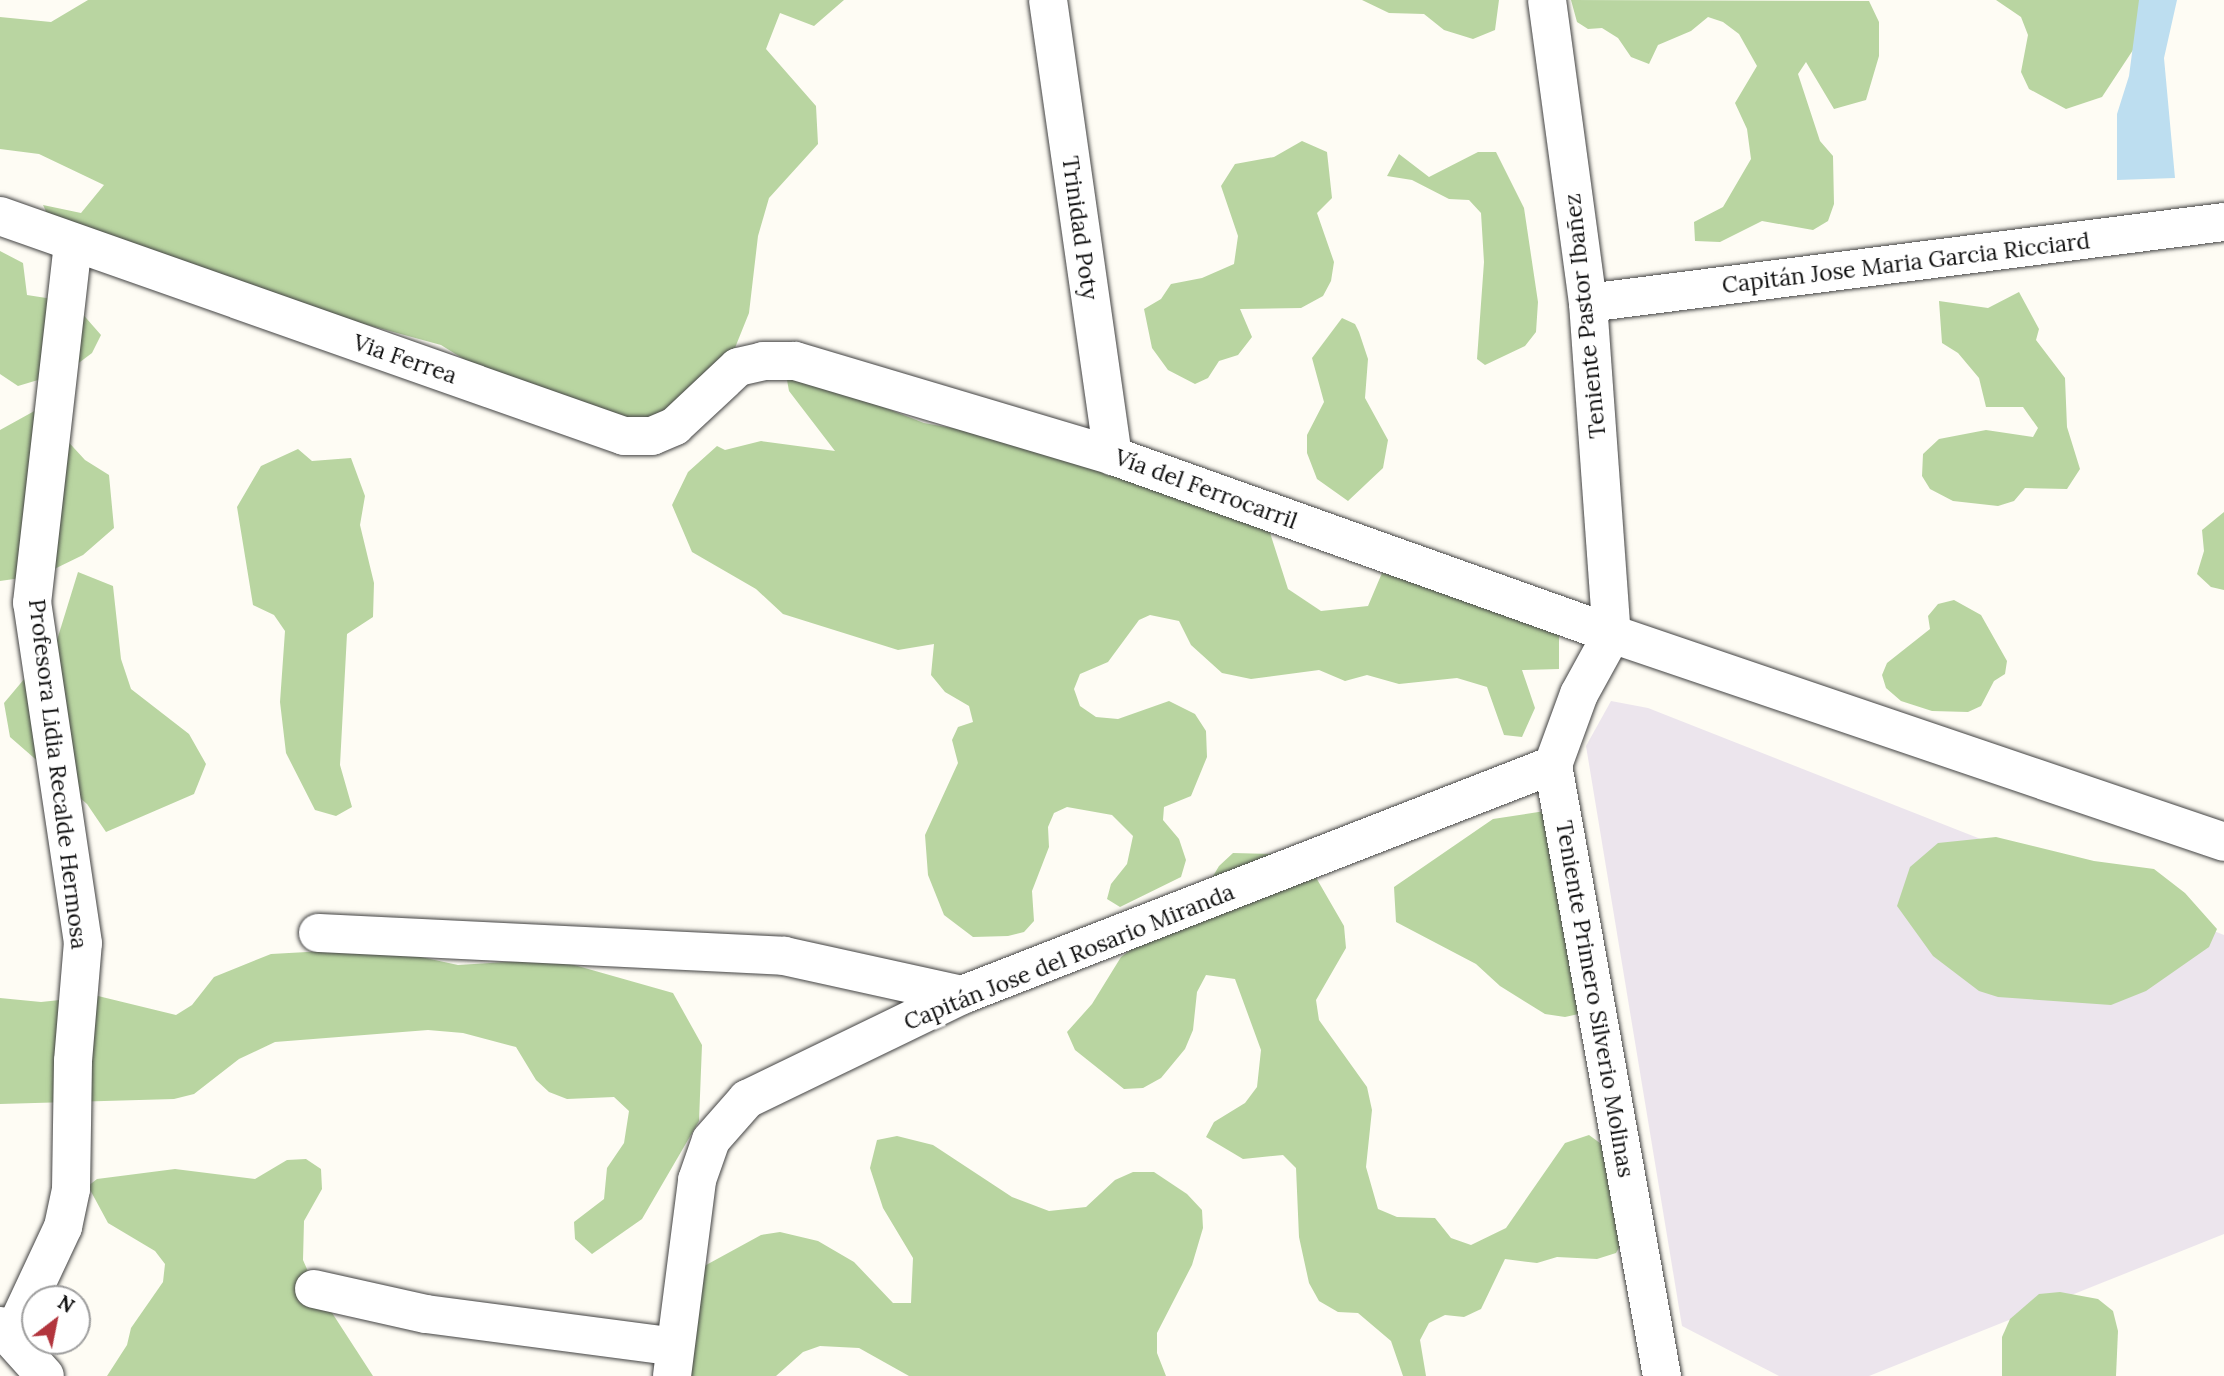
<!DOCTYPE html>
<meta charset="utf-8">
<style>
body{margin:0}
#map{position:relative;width:2224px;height:1376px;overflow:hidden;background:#fefcf4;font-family:Lora,serif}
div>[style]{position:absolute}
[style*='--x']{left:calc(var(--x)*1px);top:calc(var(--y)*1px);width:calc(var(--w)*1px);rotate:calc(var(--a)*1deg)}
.industrial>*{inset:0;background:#ece5ed}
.forest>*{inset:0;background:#b9d5a1}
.water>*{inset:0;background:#bddef0}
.roads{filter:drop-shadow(0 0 2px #434343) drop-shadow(0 0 2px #434343)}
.street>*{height:38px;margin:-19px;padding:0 19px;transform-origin:19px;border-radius:19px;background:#fff}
span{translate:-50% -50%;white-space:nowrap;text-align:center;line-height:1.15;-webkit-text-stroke:7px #fff;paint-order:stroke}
.street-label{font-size:23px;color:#101010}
.north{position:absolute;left:21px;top:1285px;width:70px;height:70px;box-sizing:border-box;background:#fff;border:2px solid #9f9f9f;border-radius:50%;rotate:32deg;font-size:19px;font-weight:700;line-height:28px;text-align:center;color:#101010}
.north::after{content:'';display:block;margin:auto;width:24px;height:32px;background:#b2353d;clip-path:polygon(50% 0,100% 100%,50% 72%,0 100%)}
</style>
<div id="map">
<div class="industrial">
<div style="clip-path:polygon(1611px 701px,1648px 708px,2224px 935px,2224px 1234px,1869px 1376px,1779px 1376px,1682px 1326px,1586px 746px)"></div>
</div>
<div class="forest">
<div style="clip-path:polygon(88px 0,844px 0,814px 26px,780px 13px,766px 49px,816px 106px,818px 144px,769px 198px,758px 236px,749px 313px,712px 405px,599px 443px,441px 345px,60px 241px,43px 205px,81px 213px,104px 185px,39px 154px,0 149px,0 17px,51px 22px)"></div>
<div style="clip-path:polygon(1362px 0,1499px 0,1495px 30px,1473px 39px,1444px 30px,1424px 14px,1389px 13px)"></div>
<div style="clip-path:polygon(1571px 0,1869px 1px,1879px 22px,1879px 56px,1866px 100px,1834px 109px,1806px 62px,1798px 74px,1820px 141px,1833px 156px,1834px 204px,1828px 221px,1813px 230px,1762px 221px,1720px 242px,1695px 241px,1694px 222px,1723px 207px,1751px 159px,1747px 129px,1735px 103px,1757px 66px,1739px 34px,1723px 22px,1708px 17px,1691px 31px,1658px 45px,1649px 64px,1631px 57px,1618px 38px,1602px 28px,1588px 29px,1577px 22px)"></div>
<div style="clip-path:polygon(1996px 0,2166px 0,2102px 97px,2066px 109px,2029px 89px,2021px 72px,2028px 35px,2021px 17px)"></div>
<div style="clip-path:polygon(1302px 141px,1327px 152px,1332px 198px,1317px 213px,1334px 262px,1331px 281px,1323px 296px,1301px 308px,1240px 309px,1252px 337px,1238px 355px,1219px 361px,1208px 378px,1195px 384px,1168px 370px,1152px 348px,1144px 309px,1161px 299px,1171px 284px,1202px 278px,1234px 264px,1238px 236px,1221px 186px,1235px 164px,1274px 157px)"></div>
<div style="clip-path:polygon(1478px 152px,1496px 152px,1524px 208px,1538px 302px,1536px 332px,1525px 346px,1485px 365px,1477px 359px,1484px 262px,1481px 213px,1469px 200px,1449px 199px,1412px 180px,1387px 176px,1399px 154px,1429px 177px)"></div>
<div style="clip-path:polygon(0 251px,23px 263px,27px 295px,72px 302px,101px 335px,92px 353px,68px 371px,18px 386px,0 374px)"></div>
<div style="clip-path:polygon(2019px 292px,2039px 329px,2036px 340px,2065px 378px,2067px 427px,2080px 469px,2067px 489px,2025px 488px,2014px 501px,1998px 506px,1953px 501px,1930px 489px,1922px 476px,1923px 454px,1939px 439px,1986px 430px,2033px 437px,2038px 428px,2023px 407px,1986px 407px,1979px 378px,1958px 353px,1942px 343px,1939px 301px,1988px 308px)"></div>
<div style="clip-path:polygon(1342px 318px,1355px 324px,1359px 332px,1368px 359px,1365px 398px,1388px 440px,1383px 468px,1348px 501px,1317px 479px,1307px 453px,1307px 435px,1324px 402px,1312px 358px)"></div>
<div style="clip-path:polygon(787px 380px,814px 380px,924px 423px,1080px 451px,1263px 511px,1288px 589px,1321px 611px,1368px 606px,1382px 573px,1428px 583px,1559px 632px,1559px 669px,1522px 670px,1535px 708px,1522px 737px,1504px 735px,1487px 687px,1457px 678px,1399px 684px,1367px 675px,1345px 681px,1319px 670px,1251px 679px,1222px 673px,1191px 645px,1179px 621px,1150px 615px,1139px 620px,1108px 662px,1080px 674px,1074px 689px,1080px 706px,1096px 717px,1118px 719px,1169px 701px,1195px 714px,1206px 731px,1207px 757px,1191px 796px,1164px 807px,1163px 820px,1179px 839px,1186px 860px,1181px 877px,1120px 907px,1107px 899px,1111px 884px,1127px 864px,1133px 836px,1112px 815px,1067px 807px,1054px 813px,1048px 827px,1049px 847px,1032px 891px,1034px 921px,1024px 932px,1008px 936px,973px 937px,944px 915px,928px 875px,925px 835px,958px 763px,952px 740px,958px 727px,973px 722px,969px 706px,945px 692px,931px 675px,934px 644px,898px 650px,783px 614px,756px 589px,692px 552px,672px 505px,688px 472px,717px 446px,725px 450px,761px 441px,835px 451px,789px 391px)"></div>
<div style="clip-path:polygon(38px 409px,85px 460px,109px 475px,114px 528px,83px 555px,42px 575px,0 581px,0 430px)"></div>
<div style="clip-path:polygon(298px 449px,312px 461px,351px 458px,365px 496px,360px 525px,374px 583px,373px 617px,347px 634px,340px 765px,352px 807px,336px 816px,315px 810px,286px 753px,280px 702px,285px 631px,274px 615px,253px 605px,237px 507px,261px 466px)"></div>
<div style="clip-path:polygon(2224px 512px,2224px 590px,2211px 587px,2197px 574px,2204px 551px,2202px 530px)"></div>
<div style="clip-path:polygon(78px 572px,113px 586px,121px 659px,131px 689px,189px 734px,206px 764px,194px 794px,106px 832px,87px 804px,10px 737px,4px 703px,57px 640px)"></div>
<div style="clip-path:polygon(1954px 600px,1981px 615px,2007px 661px,2005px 674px,1994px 681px,1981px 706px,1968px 712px,1932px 711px,1901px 701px,1886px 688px,1882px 675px,1887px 663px,1930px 629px,1928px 616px,1938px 604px)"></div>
<div style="clip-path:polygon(1564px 808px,1583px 1013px,1565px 1017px,1545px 1014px,1500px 986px,1476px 964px,1396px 922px,1394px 887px,1493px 819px)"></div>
<div style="clip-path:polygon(1996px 837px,2094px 861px,2154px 869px,2185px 893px,2217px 929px,2209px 947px,2146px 991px,2111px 1005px,1998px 997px,1979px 991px,1933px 956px,1897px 906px,1910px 867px,1938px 843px)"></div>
<div style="clip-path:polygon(1233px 853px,1303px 855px,1344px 926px,1346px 948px,1316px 1000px,1319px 1020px,1367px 1087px,1372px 1110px,1366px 1167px,1378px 1209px,1397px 1217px,1435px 1218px,1451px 1238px,1471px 1245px,1506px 1228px,1565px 1143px,1589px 1135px,1604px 1146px,1625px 1237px,1616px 1253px,1597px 1259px,1557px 1257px,1537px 1263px,1505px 1259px,1481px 1309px,1464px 1317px,1445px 1315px,1429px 1323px,1420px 1340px,1426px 1376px,1403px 1376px,1391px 1341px,1358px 1313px,1338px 1312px,1319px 1301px,1309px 1283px,1299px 1237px,1296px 1168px,1283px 1155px,1243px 1159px,1206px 1137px,1214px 1122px,1245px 1103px,1257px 1087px,1261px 1050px,1235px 979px,1206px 975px,1197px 992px,1193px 1030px,1185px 1049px,1161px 1078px,1143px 1088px,1124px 1089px,1075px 1050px,1067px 1032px,1092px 1004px,1121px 957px,1199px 900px,1219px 866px)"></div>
<div style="clip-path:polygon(379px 948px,458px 965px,553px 959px,673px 993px,702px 1045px,699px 1121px,642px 1219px,592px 1254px,575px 1239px,574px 1222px,604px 1199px,607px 1168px,624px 1143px,629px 1111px,614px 1097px,567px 1099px,549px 1092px,536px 1080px,516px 1047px,463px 1033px,428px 1030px,275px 1042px,239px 1059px,194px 1094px,174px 1099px,0 1104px,0 998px,41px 1002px,98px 996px,176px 1015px,192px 1005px,214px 977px,271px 954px)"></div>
<div style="clip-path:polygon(897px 1136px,933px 1145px,1012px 1197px,1049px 1211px,1086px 1207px,1115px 1180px,1133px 1172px,1154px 1172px,1187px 1194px,1202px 1210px,1203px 1228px,1192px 1265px,1157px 1333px,1157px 1353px,1166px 1376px,909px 1376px,859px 1348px,820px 1346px,803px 1352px,776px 1376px,680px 1376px,697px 1270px,761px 1235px,780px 1232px,818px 1241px,854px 1262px,893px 1303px,911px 1303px,913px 1258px,883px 1208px,870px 1168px,877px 1140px)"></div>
<div style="clip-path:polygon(306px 1159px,321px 1169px,322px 1189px,304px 1221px,303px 1260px,314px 1285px,373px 1376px,107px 1376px,127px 1345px,131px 1328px,163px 1282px,165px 1264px,155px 1251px,108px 1223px,88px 1186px,97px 1179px,175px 1169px,255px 1179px,287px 1160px)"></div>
<div style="clip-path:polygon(2060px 1292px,2098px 1299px,2113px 1311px,2118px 1331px,2116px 1376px,2002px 1376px,2002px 1337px,2010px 1319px,2039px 1294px)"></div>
</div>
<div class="water">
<div style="clip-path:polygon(2139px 0,2177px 0,2164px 58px,2175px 178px,2117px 180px,2117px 114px,2129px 76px)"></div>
</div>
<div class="roads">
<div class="street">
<div style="--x:1048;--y:0;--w:461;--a:81.9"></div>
<div style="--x:1547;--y:0;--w:306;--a:82.3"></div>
<div style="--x:1588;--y:303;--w:332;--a:85.9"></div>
<div style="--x:0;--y:216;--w:662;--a:19.42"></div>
<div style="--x:624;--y:436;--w:28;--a:0"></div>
<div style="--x:652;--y:436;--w:25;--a:-23"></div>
<div style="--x:675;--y:426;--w:86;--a:-43.1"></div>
<div style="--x:738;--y:367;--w:26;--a:-13"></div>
<div style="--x:763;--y:361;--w:32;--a:0"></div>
<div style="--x:795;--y:361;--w:332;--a:16.6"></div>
<div style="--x:1113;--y:456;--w:530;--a:19.63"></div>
<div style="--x:1612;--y:634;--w:646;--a:18.77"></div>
<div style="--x:1588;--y:303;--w:641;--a:-7.26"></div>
<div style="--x:1612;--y:634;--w:68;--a:118.8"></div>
<div style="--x:1579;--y:694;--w:76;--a:110.1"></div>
<div style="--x:1553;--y:765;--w:621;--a:79.89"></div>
<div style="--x:318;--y:933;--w:467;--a:2.8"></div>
<div style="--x:784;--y:956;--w:182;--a:12.4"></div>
<div style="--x:314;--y:1289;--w:115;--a:12.6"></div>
<div style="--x:426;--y:1314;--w:251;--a:7.5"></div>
<div style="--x:0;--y:1326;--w:67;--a:48"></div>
<div style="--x:11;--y:1338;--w:123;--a:-64.9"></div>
<div style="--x:63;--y:1227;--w:39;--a:-78"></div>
<div style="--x:71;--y:1189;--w:128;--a:-89.1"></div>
<div style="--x:73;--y:1061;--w:118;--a:-85.2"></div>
<div style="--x:83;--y:943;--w:344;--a:-98.5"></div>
<div style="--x:32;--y:603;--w:363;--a:-83.5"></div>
<div style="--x:672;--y:1376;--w:198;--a:-82.7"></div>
<div style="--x:697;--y:1180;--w:42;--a:-70.7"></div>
<div style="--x:711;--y:1140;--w:55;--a:-48.7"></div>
<div style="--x:747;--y:1099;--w:239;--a:-25.8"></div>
<div style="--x:962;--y:995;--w:634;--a:-21.26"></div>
</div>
</div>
<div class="street-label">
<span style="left:1080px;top:228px;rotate:82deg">Trinidad Poty</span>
<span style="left:1906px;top:263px;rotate:-7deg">Capitán Jose Maria Garcia Ricciard</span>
<span style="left:1585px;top:316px;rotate:-96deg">Teniente Pastor Ibañez</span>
<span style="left:405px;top:359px;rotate:19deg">Via Ferrea</span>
<span style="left:1206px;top:489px;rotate:20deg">Vía del Ferrocarril</span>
<span style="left:58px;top:774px;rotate:83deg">Profesora Lidia Recalde Hermosa</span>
<span style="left:1069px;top:957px;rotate:-22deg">Capitán Jose del Rosario Miranda</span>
<span style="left:1595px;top:999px;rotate:80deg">Teniente Primero Silverio Molinas</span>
</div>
<div class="north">N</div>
</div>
